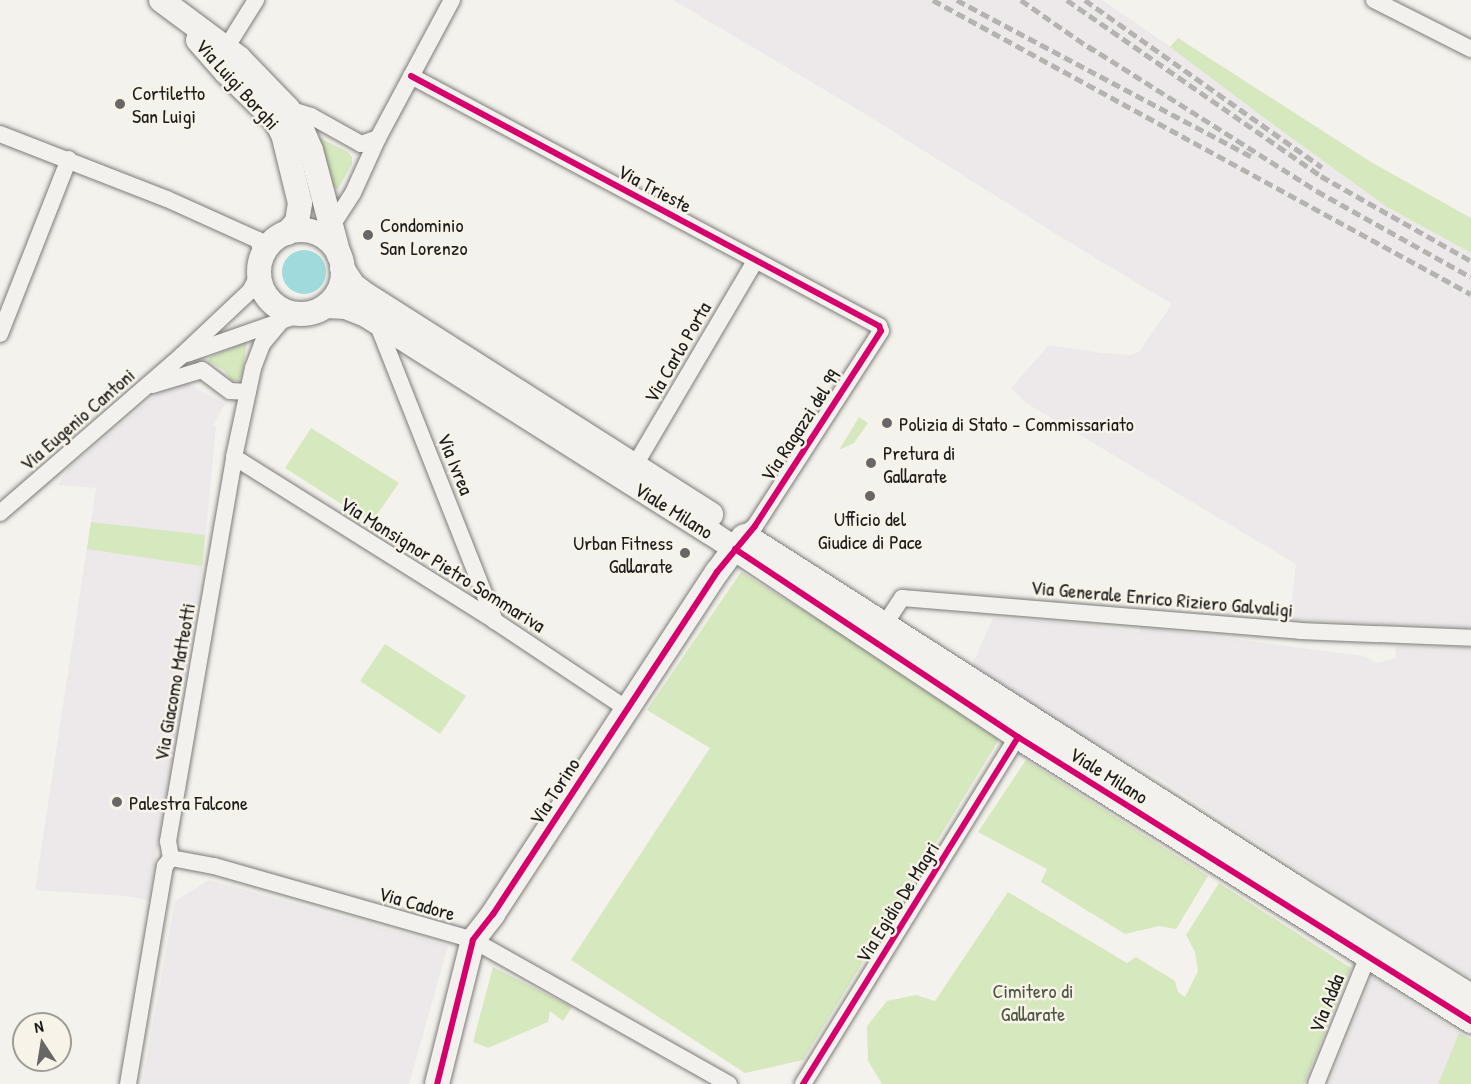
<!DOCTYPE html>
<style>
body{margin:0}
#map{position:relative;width:1471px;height:1084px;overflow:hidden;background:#f4f2ec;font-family:"Patrick Hand",sans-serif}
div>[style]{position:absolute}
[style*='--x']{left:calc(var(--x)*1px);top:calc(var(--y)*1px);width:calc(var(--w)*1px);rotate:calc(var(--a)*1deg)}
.built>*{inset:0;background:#ede8ea}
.green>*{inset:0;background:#d6e8be}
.water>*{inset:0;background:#a1dadd}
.round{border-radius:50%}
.roads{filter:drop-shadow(0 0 2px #7d7c7a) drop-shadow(0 0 2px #7d7c7a)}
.street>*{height:16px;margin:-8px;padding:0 8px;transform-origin:8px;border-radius:8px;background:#f2f1ed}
.secondary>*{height:24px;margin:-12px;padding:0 12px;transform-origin:12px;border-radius:12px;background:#f2f1ed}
.secondary>.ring{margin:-12px;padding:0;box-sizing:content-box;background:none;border:24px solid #f2f1ed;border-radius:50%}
.rail>*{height:4.5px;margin-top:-2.25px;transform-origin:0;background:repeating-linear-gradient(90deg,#b4b3b0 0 9px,transparent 0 13.5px)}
.cycleway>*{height:6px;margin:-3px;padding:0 3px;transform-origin:3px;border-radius:3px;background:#d6006c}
.dots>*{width:16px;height:16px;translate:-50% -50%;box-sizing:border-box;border:3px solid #f7f3e8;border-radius:50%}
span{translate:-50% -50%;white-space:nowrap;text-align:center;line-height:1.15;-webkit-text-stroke:5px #f7f3e8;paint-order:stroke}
.street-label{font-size:20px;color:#1c1c1c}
.poi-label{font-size:20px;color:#1c1c1c}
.left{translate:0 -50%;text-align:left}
.right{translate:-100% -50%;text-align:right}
.park-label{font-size:20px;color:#4d5641}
.north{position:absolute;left:12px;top:1012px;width:60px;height:60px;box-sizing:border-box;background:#f7f3e8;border:2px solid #9f9d96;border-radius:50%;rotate:348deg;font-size:16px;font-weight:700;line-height:24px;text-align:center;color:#1c1c1c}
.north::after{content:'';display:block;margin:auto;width:21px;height:27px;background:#686765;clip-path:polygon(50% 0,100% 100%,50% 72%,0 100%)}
</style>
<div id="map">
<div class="built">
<div style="clip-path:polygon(673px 0,1102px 0,1200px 67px,1387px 207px,1471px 253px,1471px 627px,1290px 620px,1296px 564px,1028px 404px,1011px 388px,1049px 345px,1102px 353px,1130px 355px,1139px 352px,1172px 304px,1064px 239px,872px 118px)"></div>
<div style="clip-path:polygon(182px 380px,225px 404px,213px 425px,216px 427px,204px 552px,182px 712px,148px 900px,126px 896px,35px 890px,96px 488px,58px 485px,70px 467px,156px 395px)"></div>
<div style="clip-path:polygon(993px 618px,1084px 624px,1140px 632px,1141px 623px,1166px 630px,1363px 656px,1377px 663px,1396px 658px,1395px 646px,1471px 647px,1471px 978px,1353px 905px,1156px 776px,1072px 731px,972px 665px)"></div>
<div style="clip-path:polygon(209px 880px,448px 946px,409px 1084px,142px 1084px,175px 901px)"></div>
<div style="clip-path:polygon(1372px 976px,1459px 1033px,1438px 1084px,1329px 1084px)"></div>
</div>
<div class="green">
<div style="clip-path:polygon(1178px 38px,1371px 162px,1471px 218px,1471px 253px,1387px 207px,1278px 128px,1170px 47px)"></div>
<div style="clip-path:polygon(320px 138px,348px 152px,352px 157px,352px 164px,338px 189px,332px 188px,317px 142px)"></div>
<div style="clip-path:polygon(247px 341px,242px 377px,238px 381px,231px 380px,224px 370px,208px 361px,210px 357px)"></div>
<div style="clip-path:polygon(859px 417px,868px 423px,854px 443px,839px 450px)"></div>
<div style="clip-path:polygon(311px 428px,399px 483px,371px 523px,285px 468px)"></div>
<div style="clip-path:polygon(91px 522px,205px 535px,202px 566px,87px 549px)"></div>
<div style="clip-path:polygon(741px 572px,1003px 733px,803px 1060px,745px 1073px,571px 960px,710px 748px,647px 710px)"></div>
<div style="clip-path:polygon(385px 644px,466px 696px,440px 734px,360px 681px)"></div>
<div style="clip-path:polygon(1026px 760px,1208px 876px,1176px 929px,1159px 926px,1125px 934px,1041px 882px,1047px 869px,978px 832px)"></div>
<div style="clip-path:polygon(1219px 883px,1351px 968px,1304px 1084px,882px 1084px,868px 1061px,867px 1026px,887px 1001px,916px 995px,935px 1001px,1008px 892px,1127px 963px,1136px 957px,1175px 981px,1178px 992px,1185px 997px,1198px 971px,1195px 952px,1186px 935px)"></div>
<div style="clip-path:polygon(493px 967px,572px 1007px,563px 1021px,550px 1011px,548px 1022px,488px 1048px,473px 1042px)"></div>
<div style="clip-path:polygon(1459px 1033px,1471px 1039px,1471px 1084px,1438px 1084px)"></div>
</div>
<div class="water">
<div class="round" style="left:282px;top:250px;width:44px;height:44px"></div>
</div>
<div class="roads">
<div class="street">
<div style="--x:1374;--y:0;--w:109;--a:26.8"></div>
<div style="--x:217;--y:47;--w:9;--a:6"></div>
<div style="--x:226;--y:48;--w:57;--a:-58"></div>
<div style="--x:411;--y:76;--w:531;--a:28.11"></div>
<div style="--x:879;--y:326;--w:5;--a:68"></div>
<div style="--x:881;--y:331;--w:232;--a:122.9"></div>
<div style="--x:755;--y:526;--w:14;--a:141"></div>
<div style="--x:288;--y:109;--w:24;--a:17"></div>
<div style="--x:311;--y:116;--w:57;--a:29.2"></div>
<div style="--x:361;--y:144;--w:18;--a:-19"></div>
<div style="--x:0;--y:134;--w:179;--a:21.3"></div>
<div style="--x:167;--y:199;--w:100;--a:24.3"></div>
<div style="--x:258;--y:240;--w:17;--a:73"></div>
<div style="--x:331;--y:227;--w:40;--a:-57.1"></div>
<div style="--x:353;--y:193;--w:60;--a:-65.6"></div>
<div style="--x:378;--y:138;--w:157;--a:-61.8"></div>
<div style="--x:377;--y:323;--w:321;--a:68.4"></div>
<div style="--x:0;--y:334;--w:188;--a:-68.5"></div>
<div style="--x:187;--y:354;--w:121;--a:-19.3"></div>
<div style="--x:152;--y:385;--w:52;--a:-16.7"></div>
<div style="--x:202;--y:370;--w:35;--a:37"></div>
<div style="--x:230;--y:391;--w:18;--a:3"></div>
<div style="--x:234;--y:457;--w:308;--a:32.1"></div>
<div style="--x:495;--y:621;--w:159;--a:33.7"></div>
<div style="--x:635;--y:465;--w:237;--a:-59.5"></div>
<div style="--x:0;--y:513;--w:240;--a:-40.9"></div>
<div style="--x:181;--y:356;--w:95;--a:-43.3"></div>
<div style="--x:250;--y:291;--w:19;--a:-62"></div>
<div style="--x:879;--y:633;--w:42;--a:-56.7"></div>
<div style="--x:902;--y:598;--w:399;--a:4.7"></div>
<div style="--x:1300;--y:631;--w:171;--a:2.3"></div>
<div style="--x:171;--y:858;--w:44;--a:10.5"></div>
<div style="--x:214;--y:866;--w:269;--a:15.9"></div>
<div style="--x:473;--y:940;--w:294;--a:29.4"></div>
<div style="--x:171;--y:858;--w:17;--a:-100"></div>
<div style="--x:168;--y:841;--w:390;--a:-80.2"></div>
<div style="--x:234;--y:457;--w:91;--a:-77.9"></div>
<div style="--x:253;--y:368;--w:26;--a:-69"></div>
<div style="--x:262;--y:344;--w:30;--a:-50"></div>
<div style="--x:128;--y:1084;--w:221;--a:-80.4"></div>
<div style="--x:165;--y:866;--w:10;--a:-53"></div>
<div style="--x:803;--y:1084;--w:418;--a:-58.3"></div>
<div style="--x:1316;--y:1084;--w:149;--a:-67.9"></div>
</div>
<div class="secondary">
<div style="--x:161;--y:0;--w:97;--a:36.6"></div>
<div style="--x:239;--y:58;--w:71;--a:46.1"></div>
<div style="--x:288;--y:109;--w:22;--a:54"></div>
<div style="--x:301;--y:127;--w:25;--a:67"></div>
<div style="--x:311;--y:150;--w:109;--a:75.1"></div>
<div style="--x:198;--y:40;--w:43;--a:48.8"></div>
<div style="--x:226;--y:72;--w:70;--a:44.4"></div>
<div style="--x:276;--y:121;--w:15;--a:62"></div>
<div style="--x:283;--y:134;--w:71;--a:76.2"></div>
<div style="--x:300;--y:203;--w:19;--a:99"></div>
<div style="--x:297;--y:222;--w:15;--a:132"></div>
<div class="ring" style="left:259px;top:230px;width:60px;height:60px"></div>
<div style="--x:342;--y:268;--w:20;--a:57"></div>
<div style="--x:353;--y:285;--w:11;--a:38"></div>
<div style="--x:362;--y:292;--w:414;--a:32.5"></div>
<div style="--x:326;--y:306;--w:20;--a:3"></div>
<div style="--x:346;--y:307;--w:22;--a:22"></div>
<div style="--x:366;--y:315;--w:408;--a:32.3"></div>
<div style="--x:711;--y:533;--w:369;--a:33.6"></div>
<div style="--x:1018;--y:737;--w:535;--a:32.08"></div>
<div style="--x:746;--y:536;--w:657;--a:32.58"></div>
<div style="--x:1300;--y:890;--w:201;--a:31.8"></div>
<div style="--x:437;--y:1084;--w:148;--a:-76"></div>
<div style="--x:473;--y:940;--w:33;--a:-52"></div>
<div style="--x:493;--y:914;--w:409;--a:-56.8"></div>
<div style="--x:717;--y:572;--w:44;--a:-53.4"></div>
</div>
</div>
<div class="rail">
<div style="--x:933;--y:0;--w:613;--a:28.66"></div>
<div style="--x:957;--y:0;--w:333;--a:28"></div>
<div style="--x:1021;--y:0;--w:88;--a:34.8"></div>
<div style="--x:1067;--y:0;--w:309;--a:34.7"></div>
<div style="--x:1321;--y:176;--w:172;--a:29.5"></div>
<div style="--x:1085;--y:0;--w:290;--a:35.2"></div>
<div style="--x:1088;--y:46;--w:271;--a:32.3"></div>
<div style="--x:1317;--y:191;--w:176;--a:29.2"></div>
</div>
<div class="cycleway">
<div style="--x:411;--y:76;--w:531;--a:28.11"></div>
<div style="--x:879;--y:326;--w:5;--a:68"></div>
<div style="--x:881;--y:331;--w:232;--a:122.9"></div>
<div style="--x:755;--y:526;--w:60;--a:129.6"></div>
<div style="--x:717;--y:572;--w:409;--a:123.2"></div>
<div style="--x:493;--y:914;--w:33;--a:128"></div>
<div style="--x:473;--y:940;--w:148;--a:104"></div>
<div style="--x:735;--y:549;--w:340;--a:33.6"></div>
<div style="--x:1018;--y:737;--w:535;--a:32.08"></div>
<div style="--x:803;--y:1084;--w:408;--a:-58.2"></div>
</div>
<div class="dots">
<div style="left:120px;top:104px;background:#686765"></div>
<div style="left:368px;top:235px;background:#686765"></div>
<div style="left:887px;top:423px;background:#686765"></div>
<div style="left:871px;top:463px;background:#686765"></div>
<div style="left:870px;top:496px;background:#686765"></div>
<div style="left:685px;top:553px;background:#686765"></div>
<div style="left:117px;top:802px;background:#686765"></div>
</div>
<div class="street-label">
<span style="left:238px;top:84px;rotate:48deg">Via Luigi Borghi</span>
<span style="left:655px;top:188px;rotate:28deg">Via Trieste</span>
<span style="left:677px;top:352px;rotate:-60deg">Via Carlo Porta</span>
<span style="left:77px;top:419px;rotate:-41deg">Via Eugenio Cantoni</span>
<span style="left:800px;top:425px;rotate:-57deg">Via Ragazzi del 99</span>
<span style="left:456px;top:464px;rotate:68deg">Via Ivrea</span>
<span style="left:674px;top:510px;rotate:32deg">Viale Milano</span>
<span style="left:443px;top:564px;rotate:32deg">Via Monsignor Pietro Sommariva</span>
<span style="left:1162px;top:598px;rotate:5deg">Via Generale Enrico Riziero Galvaligi</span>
<span style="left:174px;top:682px;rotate:-80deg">Via Giacomo Matteotti</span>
<span style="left:1109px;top:775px;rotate:32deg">Viale Milano</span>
<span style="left:554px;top:791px;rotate:-57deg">Via Torino</span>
<span style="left:897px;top:902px;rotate:-58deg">Via Egidio De Magri</span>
<span style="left:417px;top:903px;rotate:16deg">Via Cadore</span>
<span style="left:1326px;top:1003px;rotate:-68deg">Via Adda</span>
</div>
<div class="poi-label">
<span class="left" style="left:132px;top:104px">Cortiletto<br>San Luigi</span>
<span class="left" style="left:380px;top:236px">Condominio<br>San Lorenzo</span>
<span class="left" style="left:899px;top:423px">Polizia di Stato - Commissariato</span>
<span class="left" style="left:883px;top:464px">Pretura di<br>Gallarate</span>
<span style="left:870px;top:530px">Ufficio del<br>Giudice di Pace</span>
<span class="right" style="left:673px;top:554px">Urban Fitness<br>Gallarate</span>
<span class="left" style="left:129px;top:802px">Palestra Falcone</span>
</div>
<div class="park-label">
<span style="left:1033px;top:1002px">Cimitero di<br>Gallarate</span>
</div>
<div class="north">N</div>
</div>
